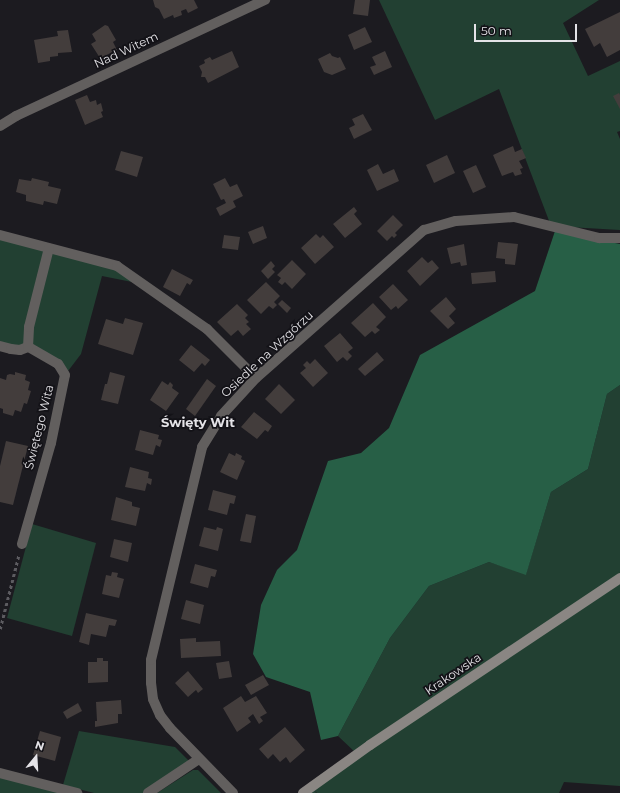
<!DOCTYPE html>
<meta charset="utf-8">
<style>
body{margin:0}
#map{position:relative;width:620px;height:793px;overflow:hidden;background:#1c1b20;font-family:Montserrat,sans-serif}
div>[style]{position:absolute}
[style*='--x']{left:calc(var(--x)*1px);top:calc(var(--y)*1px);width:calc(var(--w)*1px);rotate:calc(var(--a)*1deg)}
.green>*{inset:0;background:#224032}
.forest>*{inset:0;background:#275f46}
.building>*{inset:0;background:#433d3c}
.path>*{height:2.5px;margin-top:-1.25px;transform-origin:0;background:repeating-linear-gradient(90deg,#5d5c61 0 3px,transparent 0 6px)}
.street>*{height:10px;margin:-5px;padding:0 5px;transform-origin:5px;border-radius:5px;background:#625f5e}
.secondary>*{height:10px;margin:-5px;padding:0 5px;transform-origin:5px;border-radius:5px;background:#8a8683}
span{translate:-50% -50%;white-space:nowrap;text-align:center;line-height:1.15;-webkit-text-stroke:3.5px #131217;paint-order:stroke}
.street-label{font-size:12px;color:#e4e3e7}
.neighbourhood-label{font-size:13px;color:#e4e3e7;font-weight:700}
.north{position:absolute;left:16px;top:737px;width:40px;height:40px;-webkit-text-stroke:3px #131217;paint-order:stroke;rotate:18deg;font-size:11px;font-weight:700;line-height:16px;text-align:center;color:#e4e3e7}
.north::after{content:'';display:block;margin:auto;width:14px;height:18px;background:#e4e3e7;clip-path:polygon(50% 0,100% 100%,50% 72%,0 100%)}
.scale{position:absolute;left:474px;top:24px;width:103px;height:18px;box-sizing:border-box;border:2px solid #e4e3e7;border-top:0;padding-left:5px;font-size:12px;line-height:14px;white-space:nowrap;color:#e4e3e7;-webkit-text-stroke:3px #131217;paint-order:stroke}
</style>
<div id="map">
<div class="green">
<div style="clip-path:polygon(379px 0,599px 0,563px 23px,588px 76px,620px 61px,620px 131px,617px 132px,620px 139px,620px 230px,551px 226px,499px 89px,435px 120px)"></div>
<div style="clip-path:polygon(0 235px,117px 266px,142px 284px,102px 276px,81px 354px,65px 375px,28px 347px,0 345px)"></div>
<div style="clip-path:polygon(620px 385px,620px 786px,564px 782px,559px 793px,317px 793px,315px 791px,316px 793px,305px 793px,357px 754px,338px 736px,390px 638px,429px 586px,489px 562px,526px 574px,551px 492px,588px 469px,607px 394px)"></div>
<div style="clip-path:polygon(32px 524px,96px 543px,72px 636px,7px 618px)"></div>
<div style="clip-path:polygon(79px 731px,175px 747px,189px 761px,143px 793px,94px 793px,63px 785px)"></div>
<div style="clip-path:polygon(193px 770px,198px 770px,221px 793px,157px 793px)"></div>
<div style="clip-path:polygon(0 776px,60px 793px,0 793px)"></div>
</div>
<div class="forest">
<div style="clip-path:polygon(555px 231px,620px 244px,620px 385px,607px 394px,588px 469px,551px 492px,526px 575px,489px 562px,429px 586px,390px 638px,338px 736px,321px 740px,310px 692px,266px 677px,253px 654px,261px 605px,277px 570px,297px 550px,328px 461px,361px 453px,389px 428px,420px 355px,535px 291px)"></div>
</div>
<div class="building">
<div style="clip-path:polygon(153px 0,194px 0,198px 8px,188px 13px,186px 9px,181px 11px,182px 15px,174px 18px,173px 15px,164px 19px,159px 9px,155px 7px)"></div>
<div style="clip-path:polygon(355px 0,370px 0,368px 16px,353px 14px)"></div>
<div style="clip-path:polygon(620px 12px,620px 50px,607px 57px,600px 43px,594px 47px,585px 29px)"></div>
<div style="clip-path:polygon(105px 25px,108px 26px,116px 40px,113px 42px,117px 50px,100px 58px,91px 44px,96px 41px,92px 34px)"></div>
<div style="clip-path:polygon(365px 27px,372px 42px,354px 50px,348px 35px)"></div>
<div style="clip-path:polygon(68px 30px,72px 52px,58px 53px,58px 56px,50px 57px,50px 61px,38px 63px,34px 40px,58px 36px,57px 31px)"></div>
<div style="clip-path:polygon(232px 51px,239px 67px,208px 83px,205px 77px,201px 77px,202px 72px,199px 66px,205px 63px,204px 60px,210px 57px,212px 60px)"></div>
<div style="clip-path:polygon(385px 51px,392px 67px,374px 75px,370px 67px,376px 65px,372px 57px)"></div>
<div style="clip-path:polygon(330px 53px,332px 56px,338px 58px,340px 57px,346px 69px,332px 75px,324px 72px,318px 59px)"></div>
<div style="clip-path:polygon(619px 93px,620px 95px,620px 109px,613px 96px)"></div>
<div style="clip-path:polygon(87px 95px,90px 102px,96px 100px,97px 105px,101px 103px,103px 111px,101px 112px,103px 117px,85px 125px,75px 100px)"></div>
<div style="clip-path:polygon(363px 114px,372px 130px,354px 139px,349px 128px,355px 125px,352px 119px)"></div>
<div style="clip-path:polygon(513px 146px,515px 152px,522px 149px,526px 158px,519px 161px,523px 168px,520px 169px,522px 174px,515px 176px,513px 172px,502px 176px,493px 155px)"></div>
<div style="clip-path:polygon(121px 151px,143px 157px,137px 177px,115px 170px)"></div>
<div style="clip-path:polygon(447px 155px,455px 173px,434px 183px,426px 165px)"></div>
<div style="clip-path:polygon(378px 164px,383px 174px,394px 169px,399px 181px,377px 191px,367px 170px)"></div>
<div style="clip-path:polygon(476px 165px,486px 187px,473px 193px,463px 171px)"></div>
<div style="clip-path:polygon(32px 178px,49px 182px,48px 186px,61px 189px,57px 204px,44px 201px,43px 205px,26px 201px,26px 195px,16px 192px,19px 179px,31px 181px)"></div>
<div style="clip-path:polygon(225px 178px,230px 187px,237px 184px,243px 196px,233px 201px,236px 207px,220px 216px,216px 208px,226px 203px,224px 199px,221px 200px,213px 184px)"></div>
<div style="clip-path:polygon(354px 207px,357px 211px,354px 214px,362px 224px,345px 238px,333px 224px)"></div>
<div style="clip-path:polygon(393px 215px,403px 225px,395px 233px,397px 235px,394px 238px,392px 236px,387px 241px,377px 231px)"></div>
<div style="clip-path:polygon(263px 226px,267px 238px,253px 244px,248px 232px)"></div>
<div style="clip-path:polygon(316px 234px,320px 238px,323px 235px,334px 247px,315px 264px,301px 248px)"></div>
<div style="clip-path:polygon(224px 235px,240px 237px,238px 250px,222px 248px)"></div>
<div style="clip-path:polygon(498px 242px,518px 244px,515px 265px,505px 264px,505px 259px,496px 258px)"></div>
<div style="clip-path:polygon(464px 244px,467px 265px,461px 266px,460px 262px,451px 264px,447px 248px)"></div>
<div style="clip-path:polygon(422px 257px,428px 263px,432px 260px,439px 268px,420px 286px,407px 271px)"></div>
<div style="clip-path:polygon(292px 260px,306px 274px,292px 289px,285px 282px,282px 285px,278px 282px,281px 278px,277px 275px)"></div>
<div style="clip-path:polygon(271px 261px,275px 266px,272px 269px,275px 272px,268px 279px,261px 271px)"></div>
<div style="clip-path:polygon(172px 269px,193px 280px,190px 285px,187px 283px,180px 296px,163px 287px)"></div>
<div style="clip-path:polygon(495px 271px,496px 282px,472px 284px,471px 273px)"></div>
<div style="clip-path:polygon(266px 282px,280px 296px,274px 302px,277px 305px,273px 309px,269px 306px,261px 314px,247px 300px)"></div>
<div style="clip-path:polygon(393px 284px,408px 300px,398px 309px,396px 306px,391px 310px,379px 297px)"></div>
<div style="clip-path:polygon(446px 297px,456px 309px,449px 316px,455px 323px,448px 329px,430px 311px)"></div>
<div style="clip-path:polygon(282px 300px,291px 308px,287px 313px,278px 304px)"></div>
<div style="clip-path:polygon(373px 303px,386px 317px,376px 327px,380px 330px,375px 334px,372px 331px,365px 337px,351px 323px)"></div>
<div style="clip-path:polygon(237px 304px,248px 315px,245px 318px,249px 322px,246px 324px,251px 329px,243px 336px,238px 330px,231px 336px,217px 322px)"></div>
<div style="clip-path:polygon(125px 318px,143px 323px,133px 355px,98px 344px,106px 319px,123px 324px)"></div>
<div style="clip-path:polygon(340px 333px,353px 348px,348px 352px,352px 356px,347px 361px,343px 357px,337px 362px,324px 346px)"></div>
<div style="clip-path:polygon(191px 345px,210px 360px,205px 366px,202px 363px,194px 372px,179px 360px)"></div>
<div style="clip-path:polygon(377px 352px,384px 360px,365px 376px,358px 369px)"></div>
<div style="clip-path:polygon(315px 359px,328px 373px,313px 387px,300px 373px,306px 368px,303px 365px,307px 361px,310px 364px)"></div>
<div style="clip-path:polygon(15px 372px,26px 375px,25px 380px,30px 382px,28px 390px,31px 391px,27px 404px,24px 403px,21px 412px,15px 410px,13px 416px,3px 413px,3px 409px,0 408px,0 378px,6px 380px,7px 375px,10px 374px,15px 375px)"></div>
<div style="clip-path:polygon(110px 372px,125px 376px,118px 404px,101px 400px,105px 384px,107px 384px)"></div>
<div style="clip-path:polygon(207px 379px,216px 386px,195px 416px,186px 409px)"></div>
<div style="clip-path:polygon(162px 381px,168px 385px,170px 382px,173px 385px,172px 388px,179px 393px,166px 411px,150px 400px)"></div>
<div style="clip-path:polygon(279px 384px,295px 400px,281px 414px,265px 399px)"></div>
<div style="clip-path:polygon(254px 412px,272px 426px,268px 432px,265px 430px,257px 439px,241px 427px)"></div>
<div style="clip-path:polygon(140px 430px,159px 435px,158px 439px,162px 440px,160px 447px,156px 445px,153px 455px,135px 450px)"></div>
<div style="clip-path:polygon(6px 441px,28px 446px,13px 505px,0 502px,0 466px)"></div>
<div style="clip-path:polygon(229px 453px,235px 456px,236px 453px,242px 456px,241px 459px,245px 461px,237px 480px,220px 472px)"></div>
<div style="clip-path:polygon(130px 467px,149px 472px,148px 478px,152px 479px,151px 485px,147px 483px,145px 491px,125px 487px)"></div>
<div style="clip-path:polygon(213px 490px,236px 496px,234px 504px,230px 503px,227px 515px,208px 510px)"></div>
<div style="clip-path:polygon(116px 497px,132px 502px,132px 506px,140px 508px,136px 526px,111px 520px)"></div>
<div style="clip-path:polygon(246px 514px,256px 516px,251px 543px,240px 541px)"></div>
<div style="clip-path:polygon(204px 527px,216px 530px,217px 527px,223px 529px,218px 551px,199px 546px)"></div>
<div style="clip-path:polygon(114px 539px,132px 543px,128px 562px,110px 557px)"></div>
<div style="clip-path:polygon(195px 564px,217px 570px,215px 577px,211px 576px,208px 588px,190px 583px)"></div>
<div style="clip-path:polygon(112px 572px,118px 573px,117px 577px,124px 579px,119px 598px,102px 594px,106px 575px,111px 576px)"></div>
<div style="clip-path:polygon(186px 600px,204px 605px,200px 624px,181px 619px)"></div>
<div style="clip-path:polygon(86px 613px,117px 620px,115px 626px,109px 625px,106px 637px,91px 634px,89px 645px,79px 642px)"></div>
<div style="clip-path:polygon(196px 638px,196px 642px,220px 641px,221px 656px,181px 658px,180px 639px)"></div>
<div style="clip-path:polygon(97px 658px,103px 658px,103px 661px,108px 661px,108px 682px,88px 683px,88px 662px,97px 662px)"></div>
<div style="clip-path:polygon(229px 661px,232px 677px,219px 679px,216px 663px)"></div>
<div style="clip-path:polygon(188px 671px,203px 689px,198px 693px,196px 690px,188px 697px,175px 683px)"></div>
<div style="clip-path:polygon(263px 675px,269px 685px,251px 695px,245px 685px)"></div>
<div style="clip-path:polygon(241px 696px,245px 702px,256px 696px,267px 713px,260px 717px,263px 721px,259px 724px,253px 714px,248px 718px,251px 722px,237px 732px,223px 708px)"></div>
<div style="clip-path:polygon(121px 700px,122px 714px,118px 714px,118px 723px,95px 727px,95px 721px,97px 721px,96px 702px)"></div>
<div style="clip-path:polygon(78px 703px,82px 711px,67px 719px,63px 712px)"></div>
<div style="clip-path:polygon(285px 727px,305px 750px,290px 763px,286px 757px,280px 762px,273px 754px,268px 759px,259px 749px)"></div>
<div style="clip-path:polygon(40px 731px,61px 737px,55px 761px,33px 755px)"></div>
</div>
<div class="path">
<div style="--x:0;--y:629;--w:77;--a:-75.8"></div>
</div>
<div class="street">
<div style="--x:0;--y:126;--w:19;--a:-32"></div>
<div style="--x:16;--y:116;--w:275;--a:-25"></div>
<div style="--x:0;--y:235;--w:121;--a:14.8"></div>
<div style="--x:117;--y:266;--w:110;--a:35"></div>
<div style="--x:207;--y:329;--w:69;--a:45"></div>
<div style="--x:0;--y:346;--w:11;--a:15"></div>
<div style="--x:11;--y:349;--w:9;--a:6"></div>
<div style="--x:20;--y:350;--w:9;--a:-21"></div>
<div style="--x:22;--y:544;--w:105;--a:-74"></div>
<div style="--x:51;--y:443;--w:69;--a:-78.4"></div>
<div style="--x:65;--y:375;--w:13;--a:-122"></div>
<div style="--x:58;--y:364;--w:34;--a:-150"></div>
<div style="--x:28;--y:347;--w:20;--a:-87"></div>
<div style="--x:29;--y:327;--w:81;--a:-75.8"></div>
<div style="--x:0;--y:773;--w:80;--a:14.6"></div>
<div style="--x:148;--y:793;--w:61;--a:-33.7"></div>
<div style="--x:233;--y:793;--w:91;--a:-134.1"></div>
<div style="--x:170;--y:728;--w:16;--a:-128"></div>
<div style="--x:160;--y:715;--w:17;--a:-114"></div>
<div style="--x:153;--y:699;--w:16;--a:-97"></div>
<div style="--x:151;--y:683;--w:23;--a:-90"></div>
<div style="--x:151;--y:660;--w:219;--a:-76.5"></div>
<div style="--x:202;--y:447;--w:36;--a:-58"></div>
<div style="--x:221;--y:416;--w:52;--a:-47.4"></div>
<div style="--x:256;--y:378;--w:224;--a:-41.4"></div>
<div style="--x:424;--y:230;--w:33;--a:-16"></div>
<div style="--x:456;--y:221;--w:58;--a:-3.9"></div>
<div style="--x:514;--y:217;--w:88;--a:13.9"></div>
<div style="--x:599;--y:238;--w:21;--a:0"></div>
</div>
<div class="secondary">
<div style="--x:303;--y:793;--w:82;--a:-35.6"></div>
<div style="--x:370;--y:745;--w:301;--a:-33.7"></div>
</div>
<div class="street-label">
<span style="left:126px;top:50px;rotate:-25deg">Nad Witem</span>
<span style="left:267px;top:354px;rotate:-43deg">Osiedle na Wzgórzu</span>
<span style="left:39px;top:427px;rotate:-76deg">Świętego Wita</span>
<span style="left:453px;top:674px;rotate:-34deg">Krakowska</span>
</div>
<div class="neighbourhood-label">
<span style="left:198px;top:422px">Święty Wit</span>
</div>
<div class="north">N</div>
<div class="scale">50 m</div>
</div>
